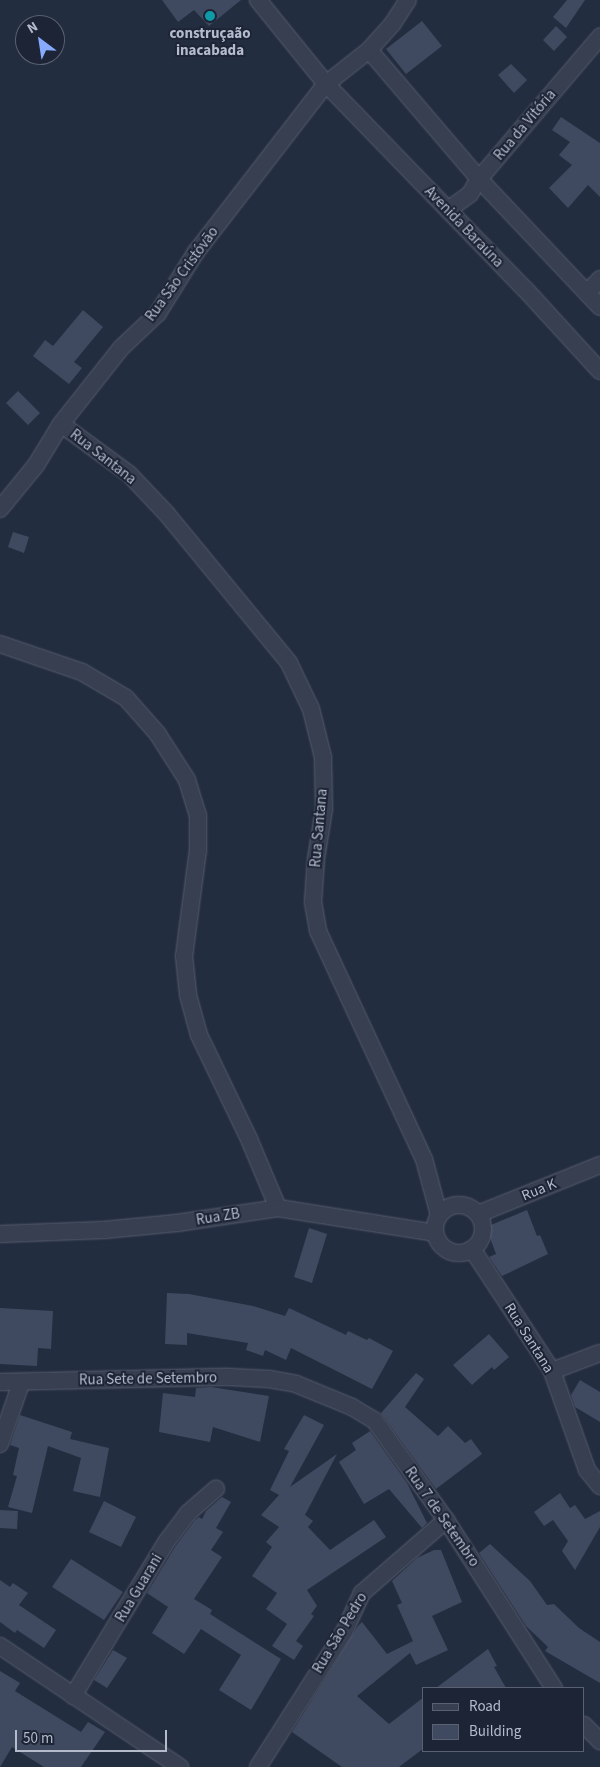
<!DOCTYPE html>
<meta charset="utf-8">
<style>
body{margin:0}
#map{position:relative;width:600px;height:1767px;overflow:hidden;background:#232d40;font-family:"Source Sans 3",sans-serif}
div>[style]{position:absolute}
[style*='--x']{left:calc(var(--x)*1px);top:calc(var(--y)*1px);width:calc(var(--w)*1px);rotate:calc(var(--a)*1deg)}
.building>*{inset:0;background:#3f4a60}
.roads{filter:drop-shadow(0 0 1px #565d6e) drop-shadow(0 0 1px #565d6e)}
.street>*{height:16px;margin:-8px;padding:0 8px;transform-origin:8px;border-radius:8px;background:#383f50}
.street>.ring{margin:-8px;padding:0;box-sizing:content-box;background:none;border:16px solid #383f50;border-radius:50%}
.dots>*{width:14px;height:14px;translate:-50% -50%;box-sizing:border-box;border:2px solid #1d2435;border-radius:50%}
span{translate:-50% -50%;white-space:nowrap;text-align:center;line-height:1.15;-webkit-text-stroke:4px #1d2435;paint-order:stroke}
.poi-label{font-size:15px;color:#b4bbcb;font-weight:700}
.street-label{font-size:15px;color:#b4bbcb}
.legend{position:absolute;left:422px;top:1687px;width:162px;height:65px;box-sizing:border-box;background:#1d2435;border:1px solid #596071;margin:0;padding:6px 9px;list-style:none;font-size:15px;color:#b4bbcb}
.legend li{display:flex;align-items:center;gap:10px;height:25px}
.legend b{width:25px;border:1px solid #596071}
.north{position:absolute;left:15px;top:15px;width:50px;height:50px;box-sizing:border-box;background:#1d2435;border:1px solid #596071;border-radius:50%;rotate:329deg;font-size:14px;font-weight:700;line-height:20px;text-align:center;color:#b4bbcb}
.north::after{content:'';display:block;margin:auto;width:18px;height:22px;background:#87aafd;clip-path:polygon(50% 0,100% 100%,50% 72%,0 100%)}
.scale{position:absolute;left:15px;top:1730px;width:152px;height:22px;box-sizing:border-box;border:2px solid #b4bbcb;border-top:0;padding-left:6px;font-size:15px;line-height:18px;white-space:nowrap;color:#b4bbcb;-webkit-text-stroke:4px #1d2435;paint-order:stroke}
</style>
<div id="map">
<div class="building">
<div style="clip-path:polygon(162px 0,241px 0,209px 26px,194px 10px,178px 22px)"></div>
<div style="clip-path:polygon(567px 0,585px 0,566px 28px,553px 17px)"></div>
<div style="clip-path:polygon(422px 21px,442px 46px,406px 74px,386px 49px)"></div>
<div style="clip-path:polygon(556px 26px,567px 37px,554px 51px,543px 40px)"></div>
<div style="clip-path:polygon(511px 64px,527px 80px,514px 93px,498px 75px)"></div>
<div style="clip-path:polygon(561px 117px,600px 143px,600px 197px,588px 185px,568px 208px,549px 188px,572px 165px,559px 155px,570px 142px,552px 130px)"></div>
<div style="clip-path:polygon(83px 310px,103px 327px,74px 362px,82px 368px,69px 384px,33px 356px,45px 340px,53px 346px)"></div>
<div style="clip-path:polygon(18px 391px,40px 413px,28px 425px,6px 403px)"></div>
<div style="clip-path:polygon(13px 532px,29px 537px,24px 553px,8px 547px)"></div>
<div style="clip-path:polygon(527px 1210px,537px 1236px,540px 1235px,548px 1254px,502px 1276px,489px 1257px,496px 1254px,486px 1227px)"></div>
<div style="clip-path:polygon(309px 1228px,327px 1234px,312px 1283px,294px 1277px)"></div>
<div style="clip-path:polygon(167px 1293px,189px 1294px,253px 1306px,285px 1316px,289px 1308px,346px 1335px,348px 1331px,367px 1340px,369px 1338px,393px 1351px,372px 1389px,291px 1348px,286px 1360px,265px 1350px,263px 1356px,246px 1350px,248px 1343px,187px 1333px,187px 1345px,165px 1344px)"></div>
<div style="clip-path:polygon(0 1308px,53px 1311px,51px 1349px,38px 1348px,37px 1366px,0 1364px)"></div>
<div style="clip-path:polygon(489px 1334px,509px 1357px,494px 1370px,492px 1367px,472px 1385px,453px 1365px)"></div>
<div style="clip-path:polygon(416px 1373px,424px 1379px,405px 1407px,438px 1436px,448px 1426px,465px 1443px,471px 1439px,482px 1454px,436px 1489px,381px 1413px)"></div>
<div style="clip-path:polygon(580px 1380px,600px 1392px,600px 1422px,575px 1407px,571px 1395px)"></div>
<div style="clip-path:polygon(211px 1387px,269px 1396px,260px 1442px,213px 1427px,210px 1442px,159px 1432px,163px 1393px,195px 1397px,196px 1388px)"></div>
<div style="clip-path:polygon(20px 1415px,72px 1432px,70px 1439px,109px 1448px,100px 1497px,73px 1491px,81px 1458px,48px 1446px,32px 1513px,8px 1507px,17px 1476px,13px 1475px,19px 1448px,10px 1445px)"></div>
<div style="clip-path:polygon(304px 1415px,324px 1425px,290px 1487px,337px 1454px,305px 1515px,313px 1521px,308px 1527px,330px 1550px,374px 1520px,386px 1537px,307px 1590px,317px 1606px,311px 1614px,314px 1616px,296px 1641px,303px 1646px,294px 1660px,272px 1646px,287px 1624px,266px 1609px,277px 1593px,252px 1576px,272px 1547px,266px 1542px,279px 1527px,261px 1515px,279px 1495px,270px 1490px,289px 1451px,284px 1449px)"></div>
<div style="clip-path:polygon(370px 1431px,407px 1483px,427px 1523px,422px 1528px,389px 1489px,364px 1504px,339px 1462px,356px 1450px,352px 1443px)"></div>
<div style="clip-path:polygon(560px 1493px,570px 1508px,575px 1505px,585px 1519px,600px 1511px,600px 1527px,575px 1570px,562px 1551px,568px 1541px,553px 1520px,544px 1526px,534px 1512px)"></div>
<div style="clip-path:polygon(222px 1497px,231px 1502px,216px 1528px,223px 1532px,211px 1550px,222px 1557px,194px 1599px,212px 1610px,210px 1614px,281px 1659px,251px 1710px,219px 1690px,241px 1655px,201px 1629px,184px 1654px,152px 1633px,168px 1607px,147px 1593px,175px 1547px,195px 1520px,199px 1517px,202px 1519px,206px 1511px)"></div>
<div style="clip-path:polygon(104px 1501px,136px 1517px,121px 1547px,89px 1532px)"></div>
<div style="clip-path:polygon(0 1510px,18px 1511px,17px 1529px,0 1528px)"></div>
<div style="clip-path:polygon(490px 1544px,530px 1581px,547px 1605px,554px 1604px,579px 1628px,600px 1642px,600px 1683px,545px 1651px,548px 1647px,526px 1626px,479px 1553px)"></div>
<div style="clip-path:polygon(434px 1550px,441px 1550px,462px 1602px,432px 1616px,448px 1650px,416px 1665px,410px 1653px,357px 1696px,389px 1724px,424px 1697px,424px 1748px,399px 1767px,342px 1767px,292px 1732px,358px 1626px,362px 1622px,387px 1654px,413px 1641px,397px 1605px,402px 1603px,392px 1581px,417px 1558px)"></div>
<div style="clip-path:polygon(71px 1559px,123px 1592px,104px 1620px,52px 1587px)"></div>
<div style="clip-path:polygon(0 1580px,10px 1587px,13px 1583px,28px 1593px,19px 1605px,56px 1630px,44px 1648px,17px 1630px,15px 1633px,0 1622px)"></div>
<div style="clip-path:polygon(488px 1649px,497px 1666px,494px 1667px,506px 1688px,436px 1688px)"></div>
<div style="clip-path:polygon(113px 1650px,127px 1658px,107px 1688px,94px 1680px)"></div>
<div style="clip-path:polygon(0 1671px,20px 1683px,15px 1691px,81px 1732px,88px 1722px,105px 1732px,81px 1767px,44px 1767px,12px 1747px,0 1767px)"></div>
</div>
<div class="roads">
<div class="street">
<div style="--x:258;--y:0;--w:108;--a:51"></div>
<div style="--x:326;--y:84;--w:286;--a:45.9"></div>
<div style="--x:525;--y:289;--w:111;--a:47.6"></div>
<div style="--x:369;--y:50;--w:170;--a:49.5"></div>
<div style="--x:479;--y:179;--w:176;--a:46.6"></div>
<div style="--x:448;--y:210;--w:27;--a:-36"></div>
<div style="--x:470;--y:194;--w:17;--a:-59"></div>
<div style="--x:479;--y:179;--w:187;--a:-49.6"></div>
<div style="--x:587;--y:293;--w:19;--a:-47"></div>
<div style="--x:61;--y:424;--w:84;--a:36.3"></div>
<div style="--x:129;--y:474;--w:54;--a:46.5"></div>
<div style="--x:166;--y:513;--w:194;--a:50.6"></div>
<div style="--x:289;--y:663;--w:51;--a:64.4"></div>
<div style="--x:311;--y:709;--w:49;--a:76"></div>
<div style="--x:323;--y:757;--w:52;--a:88.9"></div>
<div style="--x:324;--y:809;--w:51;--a:99.1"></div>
<div style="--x:316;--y:859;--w:43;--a:94"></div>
<div style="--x:313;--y:902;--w:29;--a:80"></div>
<div style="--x:318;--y:931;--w:251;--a:65.1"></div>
<div style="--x:424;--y:1159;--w:58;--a:75"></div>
<div style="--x:0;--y:509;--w:57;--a:-50.7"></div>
<div style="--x:36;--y:465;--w:48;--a:-58.6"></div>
<div style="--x:61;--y:424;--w:97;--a:-51.7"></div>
<div style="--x:121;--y:348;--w:51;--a:-43.4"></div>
<div style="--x:158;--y:313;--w:72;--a:-58.1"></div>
<div style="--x:196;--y:252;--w:212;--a:-52.3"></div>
<div style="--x:326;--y:84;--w:55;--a:-38.3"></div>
<div style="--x:369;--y:50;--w:36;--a:-48"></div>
<div style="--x:393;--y:23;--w:27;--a:-57"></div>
<div style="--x:0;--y:644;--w:87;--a:18.9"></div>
<div style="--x:82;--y:672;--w:51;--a:30.6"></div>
<div style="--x:126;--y:698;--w:47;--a:48.5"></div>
<div style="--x:157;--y:733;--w:56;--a:57.4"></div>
<div style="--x:187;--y:780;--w:37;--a:73"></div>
<div style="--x:198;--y:815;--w:35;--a:90"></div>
<div style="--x:198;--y:850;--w:107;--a:97.5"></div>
<div style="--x:184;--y:956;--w:39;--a:84"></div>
<div style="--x:188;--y:995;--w:41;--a:74.6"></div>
<div style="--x:199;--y:1035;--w:115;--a:64.3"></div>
<div style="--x:249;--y:1139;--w:75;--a:67.2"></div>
<div class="ring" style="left:435px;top:1205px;width:32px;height:32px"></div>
<div style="--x:478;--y:1214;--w:131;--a:-21.9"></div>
<div style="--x:0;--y:1234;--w:104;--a:-2.2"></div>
<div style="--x:104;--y:1230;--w:73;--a:-5.5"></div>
<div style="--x:177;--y:1223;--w:102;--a:-8.4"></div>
<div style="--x:278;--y:1208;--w:159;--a:9"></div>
<div style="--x:472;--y:1249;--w:146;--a:56.7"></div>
<div style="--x:552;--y:1371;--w:105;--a:70.5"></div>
<div style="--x:587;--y:1470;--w:21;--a:51"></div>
<div style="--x:552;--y:1371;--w:51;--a:-20.6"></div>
<div style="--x:0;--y:1382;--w:229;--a:-1.3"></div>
<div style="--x:229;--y:1377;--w:40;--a:2.9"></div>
<div style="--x:269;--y:1379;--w:27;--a:10"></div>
<div style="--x:296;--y:1384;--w:61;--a:22.3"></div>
<div style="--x:352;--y:1407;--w:27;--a:31"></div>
<div style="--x:375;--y:1421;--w:122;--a:54.4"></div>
<div style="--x:446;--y:1520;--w:200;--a:57.3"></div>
<div style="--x:0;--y:1444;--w:65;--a:-71"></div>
<div style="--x:0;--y:1646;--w:217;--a:33.9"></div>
<div style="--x:73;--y:1696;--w:181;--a:-58.8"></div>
<div style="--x:167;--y:1541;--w:35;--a:-53"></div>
<div style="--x:188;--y:1513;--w:37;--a:-41"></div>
<div style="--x:584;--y:1725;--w:23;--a:45"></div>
<div style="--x:258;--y:1767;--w:160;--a:-57.5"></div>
<div style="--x:344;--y:1632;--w:43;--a:-65.2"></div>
<div style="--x:362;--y:1593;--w:111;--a:-41"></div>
</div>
</div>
<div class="dots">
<div style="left:210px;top:16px;background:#0f9aa8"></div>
</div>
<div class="poi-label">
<span style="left:210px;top:42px">construçaão<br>inacabada</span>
</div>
<div class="street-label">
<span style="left:525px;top:125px;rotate:-50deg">Rua da Vitória</span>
<span style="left:464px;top:227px;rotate:46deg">Avenida Baraúna</span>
<span style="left:182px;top:274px;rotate:-54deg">Rua São Cristóvão</span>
<span style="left:103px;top:457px;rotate:38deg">Rua Santana</span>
<span style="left:319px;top:828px;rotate:-85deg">Rua Santana</span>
<span style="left:539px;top:1190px;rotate:-22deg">Rua K</span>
<span style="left:218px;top:1217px;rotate:-9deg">Rua ZB</span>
<span style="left:529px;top:1338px;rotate:58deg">Rua Santana</span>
<span style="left:148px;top:1379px;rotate:-1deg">Rua Sete de Setembro</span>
<span style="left:442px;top:1517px;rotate:55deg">Rua 7 de Setembro</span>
<span style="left:139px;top:1588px;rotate:-59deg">Rua Guarani</span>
<span style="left:340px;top:1633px;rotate:-59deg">Rua São Pedro</span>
</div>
<ul class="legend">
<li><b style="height:6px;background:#383f50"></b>Road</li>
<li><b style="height:14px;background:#3f4a60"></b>Building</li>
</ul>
<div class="north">N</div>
<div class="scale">50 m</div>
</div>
